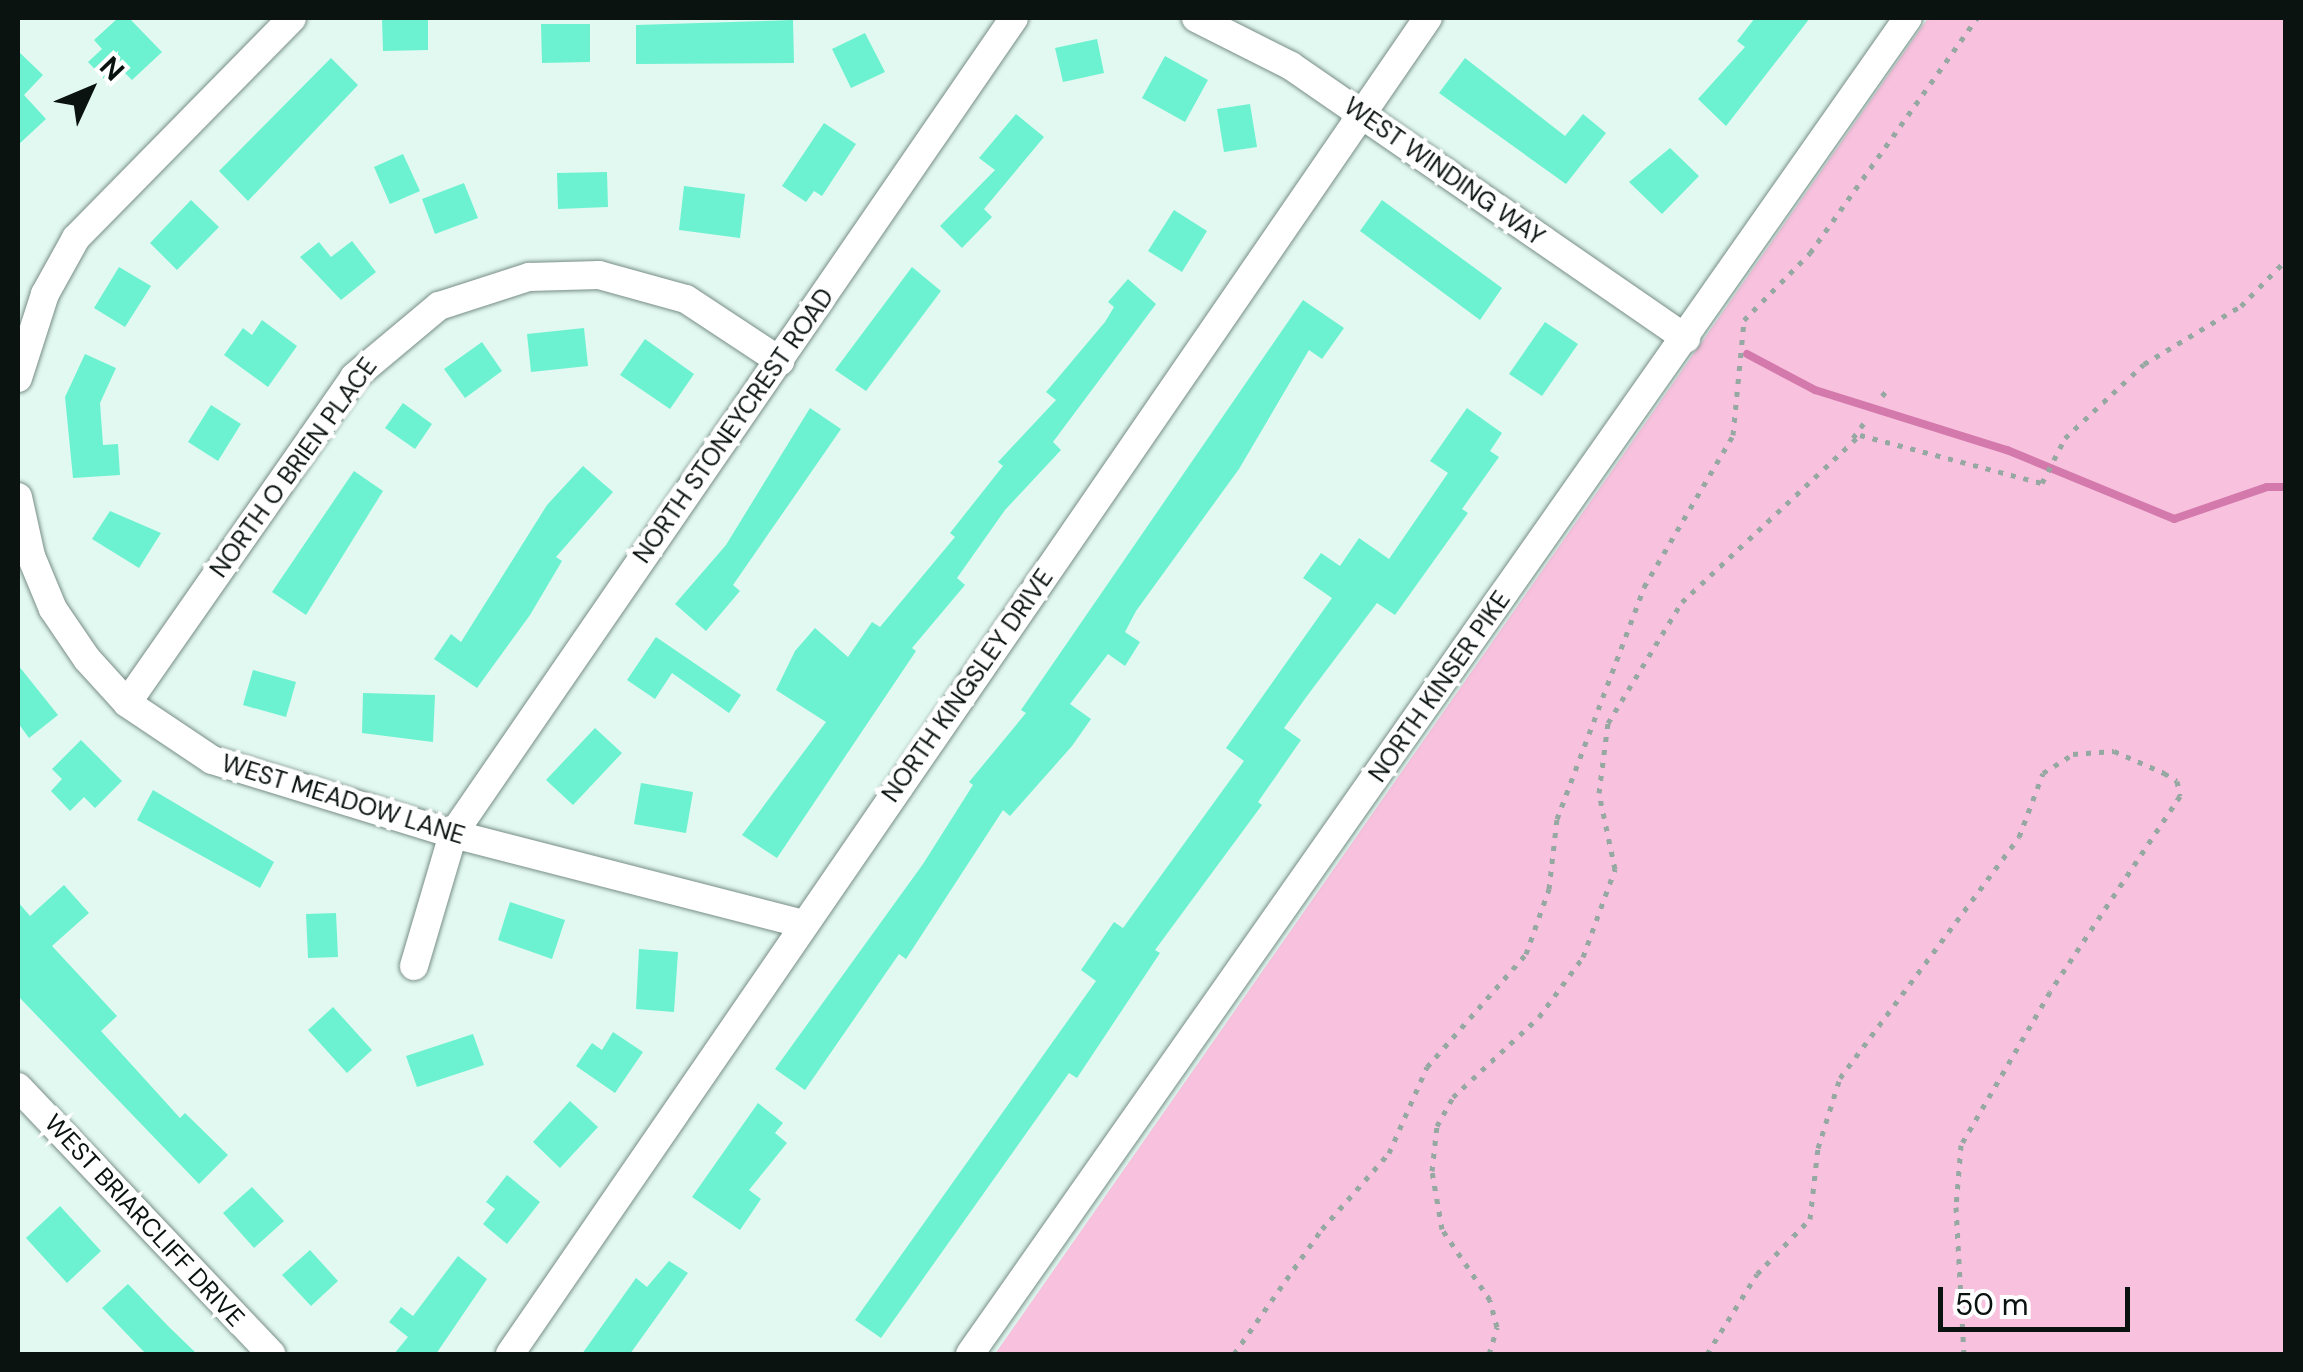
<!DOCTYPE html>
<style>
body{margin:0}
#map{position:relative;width:2303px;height:1372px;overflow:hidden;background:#e2f9f1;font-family:"DM Sans",sans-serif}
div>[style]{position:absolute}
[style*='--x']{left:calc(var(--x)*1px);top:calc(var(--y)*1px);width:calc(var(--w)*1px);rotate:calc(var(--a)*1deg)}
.green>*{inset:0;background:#f8c1de}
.stream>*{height:8px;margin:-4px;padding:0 4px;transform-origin:4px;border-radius:4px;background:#d379ac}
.building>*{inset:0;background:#6cf2d0}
.path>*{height:5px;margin-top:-2.5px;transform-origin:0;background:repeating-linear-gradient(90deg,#96a8a2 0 5px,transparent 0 13px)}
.roads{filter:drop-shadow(0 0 2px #788d86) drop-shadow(0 0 2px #788d86)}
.minor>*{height:28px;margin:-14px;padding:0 14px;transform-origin:14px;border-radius:14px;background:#fff}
span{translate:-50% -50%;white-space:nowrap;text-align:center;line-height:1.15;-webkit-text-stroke:9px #fff;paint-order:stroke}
.street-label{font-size:25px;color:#0b1310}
.frame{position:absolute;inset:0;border:20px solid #0b1310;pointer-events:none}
.north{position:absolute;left:40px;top:40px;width:100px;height:100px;-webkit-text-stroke:8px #fff;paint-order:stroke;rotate:46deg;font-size:28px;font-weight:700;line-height:40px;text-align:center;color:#0b1310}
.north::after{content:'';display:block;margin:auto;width:35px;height:45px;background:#0b1310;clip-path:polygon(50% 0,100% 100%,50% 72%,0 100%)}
.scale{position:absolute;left:1938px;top:1287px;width:192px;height:45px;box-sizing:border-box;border:5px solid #0b1310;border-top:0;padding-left:12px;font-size:30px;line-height:35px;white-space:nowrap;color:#0b1310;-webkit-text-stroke:8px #fff;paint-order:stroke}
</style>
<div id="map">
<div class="green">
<div style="clip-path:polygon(1928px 18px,2285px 18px,2285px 1354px,995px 1354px)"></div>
</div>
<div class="stream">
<div style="--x:1747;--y:354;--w:77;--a:27.9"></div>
<div style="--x:1815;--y:390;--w:201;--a:17.4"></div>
<div style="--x:2007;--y:450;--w:181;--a:22.4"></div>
<div style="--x:2174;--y:519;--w:98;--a:-19"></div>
<div style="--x:2267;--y:487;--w:19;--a:0"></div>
</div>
<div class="building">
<div style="clip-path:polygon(118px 18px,129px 18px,162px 52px,132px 80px,123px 71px,109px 84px,88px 62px,102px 49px,94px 40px)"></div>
<div style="clip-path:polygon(382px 18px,428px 18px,428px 50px,383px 51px)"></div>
<div style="clip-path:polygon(1755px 18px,1810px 18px,1726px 126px,1698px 99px,1745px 47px,1737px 41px)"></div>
<div style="clip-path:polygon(793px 20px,794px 63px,636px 64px,636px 25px)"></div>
<div style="clip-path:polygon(541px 24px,590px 24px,590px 62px,542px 63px)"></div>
<div style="clip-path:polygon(865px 33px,885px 72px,851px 88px,832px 49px)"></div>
<div style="clip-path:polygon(1097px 39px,1104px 73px,1063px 82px,1055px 48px)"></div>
<div style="clip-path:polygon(18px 51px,43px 75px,24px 95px,46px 119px,18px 145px)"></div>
<div style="clip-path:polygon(1165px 56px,1208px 80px,1185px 122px,1142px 98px)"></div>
<div style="clip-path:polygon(331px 58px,358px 85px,248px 201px,219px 171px)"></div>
<div style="clip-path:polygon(1465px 58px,1565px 136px,1583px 114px,1606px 133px,1566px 184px,1439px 93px)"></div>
<div style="clip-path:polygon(1250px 104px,1257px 147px,1224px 152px,1217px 109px)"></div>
<div style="clip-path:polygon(1016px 114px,1044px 137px,984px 209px,992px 217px,962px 248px,940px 226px,995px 170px,979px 158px)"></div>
<div style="clip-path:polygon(824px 123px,856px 144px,822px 196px,814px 191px,806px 202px,782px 186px)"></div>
<div style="clip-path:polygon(1670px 148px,1699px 176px,1662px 214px,1629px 182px)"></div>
<div style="clip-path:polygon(403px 154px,420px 191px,390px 204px,374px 167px)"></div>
<div style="clip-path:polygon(607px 172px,608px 207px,558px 209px,557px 173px)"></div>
<div style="clip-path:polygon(464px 183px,478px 218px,435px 234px,422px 199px)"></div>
<div style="clip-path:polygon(684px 186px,745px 194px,740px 238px,679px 230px)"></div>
<div style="clip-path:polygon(191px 200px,219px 227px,177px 270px,150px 243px)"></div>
<div style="clip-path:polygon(1382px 200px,1502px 288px,1480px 320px,1360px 231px)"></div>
<div style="clip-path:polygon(1174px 210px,1207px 231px,1182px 272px,1148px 251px)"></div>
<div style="clip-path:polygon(352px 241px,376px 272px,341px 300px,300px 257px,319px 242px,331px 257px)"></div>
<div style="clip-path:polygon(119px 267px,151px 286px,125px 327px,94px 308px)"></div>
<div style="clip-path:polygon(912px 267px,941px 291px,866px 391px,835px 370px)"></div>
<div style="clip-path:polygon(1128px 279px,1156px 304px,1053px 442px,1061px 450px,1005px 510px,957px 578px,965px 585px,912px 648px,916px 651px,777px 858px,742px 835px,826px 722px,776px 690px,795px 651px,815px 628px,848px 657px,872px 622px,880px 627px,955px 537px,950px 533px,1003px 466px,998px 462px,1056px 400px,1046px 392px,1105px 322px,1114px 307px,1108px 302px)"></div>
<div style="clip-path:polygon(1303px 300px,1344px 328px,1322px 359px,1309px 350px,1239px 469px,1136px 611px,1125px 632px,1140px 642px,1125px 666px,1108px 654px,1070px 704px,1091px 719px,1072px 746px,1010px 816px,1003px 810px,906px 959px,899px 954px,805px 1090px,775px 1069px,923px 864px,973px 785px,969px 782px,1026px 713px,1021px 710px)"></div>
<div style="clip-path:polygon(262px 320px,297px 346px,268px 387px,224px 355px,243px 328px,252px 335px)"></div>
<div style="clip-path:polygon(1545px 322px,1578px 344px,1542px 396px,1509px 374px)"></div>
<div style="clip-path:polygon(584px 328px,588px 366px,531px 372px,527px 334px)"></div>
<div style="clip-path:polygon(645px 339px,694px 374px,670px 409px,620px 375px)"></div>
<div style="clip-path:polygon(482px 342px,502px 371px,465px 398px,444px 369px)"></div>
<div style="clip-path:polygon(85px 354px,116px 368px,100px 403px,103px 445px,118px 444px,120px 475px,73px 478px,65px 397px)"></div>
<div style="clip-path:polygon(403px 403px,432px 424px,415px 449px,385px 428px)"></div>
<div style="clip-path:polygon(211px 405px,241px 424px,218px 461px,188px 442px)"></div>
<div style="clip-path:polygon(810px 408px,841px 429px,733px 585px,740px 591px,706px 631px,675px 604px,726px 545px)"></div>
<div style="clip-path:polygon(1467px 408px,1502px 433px,1490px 451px,1499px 457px,1462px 509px,1468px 513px,1395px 615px,1377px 603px,1307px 696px,1284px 728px,1301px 740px,1258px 802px,1262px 805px,1155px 950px,1160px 953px,1077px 1078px,1069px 1073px,881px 1338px,855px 1320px,1096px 981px,1081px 970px,1114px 922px,1123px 928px,1244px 761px,1226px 748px,1332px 598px,1303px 578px,1321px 553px,1340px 566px,1359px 538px,1389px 559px,1448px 473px,1430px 461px)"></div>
<div style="clip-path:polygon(583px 466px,613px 492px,556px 557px,562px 561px,530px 615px,477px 688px,434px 659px,451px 634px,461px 642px,547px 505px)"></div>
<div style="clip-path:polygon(354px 471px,383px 491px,306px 615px,272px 592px)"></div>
<div style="clip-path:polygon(110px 511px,161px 533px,139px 568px,92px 539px)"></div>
<div style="clip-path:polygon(656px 637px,741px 695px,729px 713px,672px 673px,655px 699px,627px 680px)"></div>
<div style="clip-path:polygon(18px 665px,58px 715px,29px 738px,18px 723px)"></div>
<div style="clip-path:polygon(253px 670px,296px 682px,286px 717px,243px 705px)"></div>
<div style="clip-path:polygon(363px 693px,435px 695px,433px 742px,362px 733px)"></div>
<div style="clip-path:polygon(595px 728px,622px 753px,573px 805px,546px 780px)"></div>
<div style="clip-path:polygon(81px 740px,122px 781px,95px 808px,84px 797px,70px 811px,51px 791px,62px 779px,52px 769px)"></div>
<div style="clip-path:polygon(641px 783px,693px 792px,686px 833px,634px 824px)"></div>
<div style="clip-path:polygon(153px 790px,274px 862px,260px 888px,137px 820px)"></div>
<div style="clip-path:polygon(64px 885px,89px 913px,52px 946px,117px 1016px,101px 1031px,180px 1118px,185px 1113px,228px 1155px,199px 1184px,18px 996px,18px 902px,30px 916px)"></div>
<div style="clip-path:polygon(510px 902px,565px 920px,552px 959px,498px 940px)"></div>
<div style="clip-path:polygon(336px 913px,338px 957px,308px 958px,306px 914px)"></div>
<div style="clip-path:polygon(639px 949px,678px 952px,674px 1012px,636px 1009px)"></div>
<div style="clip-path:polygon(333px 1007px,372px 1050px,347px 1073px,308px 1030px)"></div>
<div style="clip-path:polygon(613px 1032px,643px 1052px,615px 1093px,576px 1066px,592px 1043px,602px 1050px)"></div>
<div style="clip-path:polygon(473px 1034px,484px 1065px,417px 1087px,406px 1056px)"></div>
<div style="clip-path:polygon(570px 1101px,598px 1127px,560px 1168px,533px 1142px)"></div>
<div style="clip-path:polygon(758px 1103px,783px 1123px,775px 1133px,787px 1143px,749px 1190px,761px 1199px,740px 1230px,692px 1197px)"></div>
<div style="clip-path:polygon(507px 1175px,540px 1202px,507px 1244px,483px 1224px,495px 1209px,486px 1202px)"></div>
<div style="clip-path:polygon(252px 1187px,284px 1221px,254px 1248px,223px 1213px)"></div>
<div style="clip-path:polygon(60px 1206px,101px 1251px,67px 1283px,26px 1238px)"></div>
<div style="clip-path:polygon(310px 1250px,338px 1281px,311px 1306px,282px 1275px)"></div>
<div style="clip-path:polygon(458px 1256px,487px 1279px,436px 1354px,394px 1354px,408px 1337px,389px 1322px,401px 1307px,413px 1316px)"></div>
<div style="clip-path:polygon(669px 1261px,688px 1273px,630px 1354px,582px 1354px,636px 1278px,647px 1287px)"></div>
<div style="clip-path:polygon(128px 1284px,168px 1326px,197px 1354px,146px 1354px,102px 1308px)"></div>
</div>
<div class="path">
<div style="--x:1882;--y:396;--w:11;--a:-49"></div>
<div style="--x:1853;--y:438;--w:22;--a:-54"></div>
<div style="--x:1234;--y:1354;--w:153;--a:-54.9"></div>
<div style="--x:1322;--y:1229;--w:101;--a:-48.6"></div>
<div style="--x:1389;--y:1153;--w:94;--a:-66.2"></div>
<div style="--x:1427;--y:1067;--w:150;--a:-48.8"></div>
<div style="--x:1526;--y:954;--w:69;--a:-70.5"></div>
<div style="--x:1549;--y:889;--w:70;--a:-83.5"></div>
<div style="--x:1557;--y:819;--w:248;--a:-69.4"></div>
<div style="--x:1644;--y:587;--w:176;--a:-59.6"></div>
<div style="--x:1733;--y:435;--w:116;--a:-84.5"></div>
<div style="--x:1744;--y:320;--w:94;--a:-45.4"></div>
<div style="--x:1810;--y:253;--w:288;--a:-54.6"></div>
<div style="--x:1489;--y:1354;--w:28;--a:-73"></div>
<div style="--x:1497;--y:1327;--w:28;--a:-105"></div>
<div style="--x:1490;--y:1300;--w:86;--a:-124.1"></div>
<div style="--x:1442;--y:1229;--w:59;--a:-99.8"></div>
<div style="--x:1432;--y:1171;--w:45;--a:-83.7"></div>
<div style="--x:1437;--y:1126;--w:33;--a:-61"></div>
<div style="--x:1453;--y:1097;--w:117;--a:-42.9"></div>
<div style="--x:1539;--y:1017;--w:74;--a:-53.7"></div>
<div style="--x:1583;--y:957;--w:94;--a:-70"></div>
<div style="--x:1615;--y:869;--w:78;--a:-101.9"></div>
<div style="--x:1599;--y:793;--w:71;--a:-82.7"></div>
<div style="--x:1608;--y:723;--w:142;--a:-58.6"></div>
<div style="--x:1682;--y:602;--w:244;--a:-43.2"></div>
<div style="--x:1860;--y:435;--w:188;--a:14.8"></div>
<div style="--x:2042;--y:483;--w:51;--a:-62.9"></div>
<div style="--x:2065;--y:438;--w:108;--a:-43.1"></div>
<div style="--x:2144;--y:364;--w:113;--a:-30.9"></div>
<div style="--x:2241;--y:306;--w:64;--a:-45.6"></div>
<div style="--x:1707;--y:1354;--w:94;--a:-58"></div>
<div style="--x:1757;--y:1274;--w:76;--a:-46.1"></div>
<div style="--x:1810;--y:1219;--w:71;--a:-83.6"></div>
<div style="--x:1818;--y:1148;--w:73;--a:-72.6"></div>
<div style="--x:1840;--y:1078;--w:300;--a:-53.4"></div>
<div style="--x:2019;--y:837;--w:68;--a:-69.4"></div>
<div style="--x:2043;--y:773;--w:36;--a:-32"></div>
<div style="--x:2073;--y:754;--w:41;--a:-4.2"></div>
<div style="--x:2114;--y:751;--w:55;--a:23.7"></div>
<div style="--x:2164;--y:773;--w:15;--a:32"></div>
<div style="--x:2177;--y:781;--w:15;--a:79"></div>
<div style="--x:2180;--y:796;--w:235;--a:123.6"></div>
<div style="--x:2050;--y:992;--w:177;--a:120.2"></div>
<div style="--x:1961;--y:1145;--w:62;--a:94.6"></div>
<div style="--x:1956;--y:1207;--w:147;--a:86.9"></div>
</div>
<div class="roads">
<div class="minor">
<div style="--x:1196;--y:18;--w:106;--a:26.8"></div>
<div style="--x:1291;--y:66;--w:480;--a:34.6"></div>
<div style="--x:18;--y:378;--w:88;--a:-72.2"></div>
<div style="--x:45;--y:294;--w:64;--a:-61"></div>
<div style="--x:76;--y:238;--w:308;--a:-45.5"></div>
<div style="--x:18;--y:497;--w:60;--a:77.6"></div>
<div style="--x:31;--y:556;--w:57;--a:67.5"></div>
<div style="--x:53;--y:609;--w:60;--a:55.8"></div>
<div style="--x:87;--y:659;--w:59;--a:47.7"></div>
<div style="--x:127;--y:703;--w:102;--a:33.8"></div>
<div style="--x:212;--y:760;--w:252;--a:17.1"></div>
<div style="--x:453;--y:834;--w:362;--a:14.4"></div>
<div style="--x:127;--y:703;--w:397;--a:-55.1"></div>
<div style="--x:354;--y:377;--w:111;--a:-39.9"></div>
<div style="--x:439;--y:306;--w:95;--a:-17.9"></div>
<div style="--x:529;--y:277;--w:70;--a:-1.6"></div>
<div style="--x:599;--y:275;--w:90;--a:15.4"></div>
<div style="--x:686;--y:299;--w:113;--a:33.4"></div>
<div style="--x:414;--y:966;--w:138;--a:-73.5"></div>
<div style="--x:453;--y:834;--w:990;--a:-55.49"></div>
<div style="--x:18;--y:1087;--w:368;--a:46.5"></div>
<div style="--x:510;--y:1354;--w:1621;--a:-55.51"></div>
<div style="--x:970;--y:1354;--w:1632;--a:-54.93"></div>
</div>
</div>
<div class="street-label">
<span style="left:1444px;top:172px;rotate:35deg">WEST WINDING WAY</span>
<span style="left:734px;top:426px;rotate:-55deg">NORTH STONEYCREST ROAD</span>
<span style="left:294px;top:468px;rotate:-54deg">NORTH O BRIEN PLACE</span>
<span style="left:968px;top:686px;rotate:-55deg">NORTH KINGSLEY DRIVE</span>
<span style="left:1440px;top:687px;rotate:-55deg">NORTH KINSER PIKE</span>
<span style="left:343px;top:800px;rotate:17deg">WEST MEADOW LANE</span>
<span style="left:144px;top:1221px;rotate:47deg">WEST BRIARCLIFF DRIVE</span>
</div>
<div class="frame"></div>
<div class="north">N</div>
<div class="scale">50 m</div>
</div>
